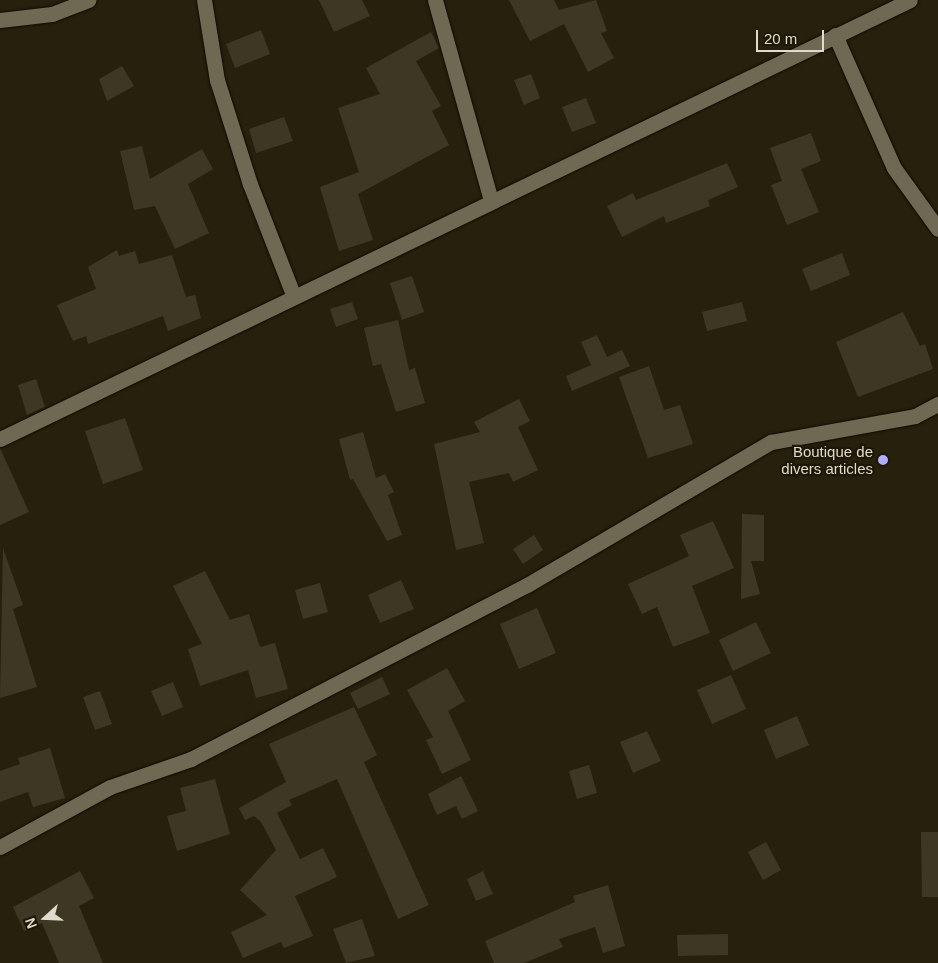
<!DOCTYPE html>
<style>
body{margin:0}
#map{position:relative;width:938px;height:963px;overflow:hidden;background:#26200d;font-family:Helvetica,sans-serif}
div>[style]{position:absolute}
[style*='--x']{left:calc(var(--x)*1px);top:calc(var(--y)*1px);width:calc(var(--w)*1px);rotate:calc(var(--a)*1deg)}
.building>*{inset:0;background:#3e3724}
.roads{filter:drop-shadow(0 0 1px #0f0a00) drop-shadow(0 0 1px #0f0a00)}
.minor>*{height:15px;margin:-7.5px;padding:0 7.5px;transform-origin:7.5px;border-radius:7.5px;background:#6f6853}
.dots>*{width:14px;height:14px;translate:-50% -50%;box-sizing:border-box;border:2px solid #1d1705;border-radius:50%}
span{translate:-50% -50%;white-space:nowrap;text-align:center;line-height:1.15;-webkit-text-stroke:4.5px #1d1705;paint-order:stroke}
.poi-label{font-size:15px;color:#dfdbcf}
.right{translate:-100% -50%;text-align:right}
.north{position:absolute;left:20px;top:893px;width:50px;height:50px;-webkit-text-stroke:4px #1d1705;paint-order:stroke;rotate:250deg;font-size:14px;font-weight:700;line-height:20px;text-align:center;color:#dfdbcf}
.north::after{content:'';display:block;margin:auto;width:18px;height:22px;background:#dfdbcf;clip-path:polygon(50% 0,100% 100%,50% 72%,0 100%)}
.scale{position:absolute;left:756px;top:30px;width:68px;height:22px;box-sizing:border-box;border:2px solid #dfdbcf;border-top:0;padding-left:6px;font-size:15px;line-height:18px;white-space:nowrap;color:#dfdbcf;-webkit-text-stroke:4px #1d1705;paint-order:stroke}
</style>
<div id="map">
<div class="building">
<div style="clip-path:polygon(319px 0,362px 0,370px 16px,334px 32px)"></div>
<div style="clip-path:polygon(509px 0,554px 0,559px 10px,596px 0,607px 31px,601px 33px,614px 58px,588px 72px,564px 24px,530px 41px)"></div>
<div style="clip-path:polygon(261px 30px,270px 54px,235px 68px,226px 44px)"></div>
<div style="clip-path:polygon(431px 32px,439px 48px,416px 61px,441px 106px,432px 111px,449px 145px,358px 194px,373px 240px,339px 251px,320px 187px,359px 172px,338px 108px,380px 94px,366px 68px)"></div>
<div style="clip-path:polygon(122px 66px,134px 86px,107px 101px,99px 79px)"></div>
<div style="clip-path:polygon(531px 74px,540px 98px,524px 105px,514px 80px)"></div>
<div style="clip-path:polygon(586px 98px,596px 123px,572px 132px,562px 107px)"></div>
<div style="clip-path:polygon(284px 117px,293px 141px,256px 153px,249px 129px)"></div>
<div style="clip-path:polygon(811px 133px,821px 161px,801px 169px,819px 212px,787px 225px,771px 185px,782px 181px,770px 148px)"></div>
<div style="clip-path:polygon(142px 146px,150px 179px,202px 149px,213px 169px,188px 184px,209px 233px,175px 249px,155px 206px,134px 210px,120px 151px)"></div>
<div style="clip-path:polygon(727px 163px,738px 187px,708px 200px,710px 206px,666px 223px,664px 216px,622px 237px,607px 206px,633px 193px,636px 200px)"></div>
<div style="clip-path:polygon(117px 250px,119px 256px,135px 251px,139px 264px,172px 255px,186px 297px,195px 295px,201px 318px,168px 331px,163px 316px,88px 344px,86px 336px,73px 341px,57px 305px,96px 289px,88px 267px)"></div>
<div style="clip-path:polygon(842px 253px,850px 275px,811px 291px,802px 269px)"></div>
<div style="clip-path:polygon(412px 276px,424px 312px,402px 320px,390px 283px)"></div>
<div style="clip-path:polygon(352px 302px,358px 319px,336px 327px,330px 309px)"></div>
<div style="clip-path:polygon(742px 302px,747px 321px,707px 331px,702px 312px)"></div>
<div style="clip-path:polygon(903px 312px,920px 346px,925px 344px,933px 369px,858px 397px,836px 342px)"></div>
<div style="clip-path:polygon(398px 320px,409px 370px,415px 368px,425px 403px,396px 412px,381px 364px,373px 366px,364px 328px)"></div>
<div style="clip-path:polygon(597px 335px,607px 357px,622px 350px,630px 366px,572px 391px,566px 376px,591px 365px,581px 342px)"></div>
<div style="clip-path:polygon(649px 366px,664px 410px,680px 405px,693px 444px,648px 458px,619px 377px)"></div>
<div style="clip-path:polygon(36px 379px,45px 407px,27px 415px,18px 385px)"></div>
<div style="clip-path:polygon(519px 399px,530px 421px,518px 427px,538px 470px,513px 482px,509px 473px,469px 482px,484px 543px,456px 550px,434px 444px,480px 432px,474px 422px)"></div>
<div style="clip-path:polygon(125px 418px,143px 470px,103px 484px,85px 431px)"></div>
<div style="clip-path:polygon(363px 432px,376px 478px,385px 474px,394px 492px,388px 495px,402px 535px,387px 541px,353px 479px,350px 480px,339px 439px)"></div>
<div style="clip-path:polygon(0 448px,29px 512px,0 525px)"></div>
<div style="clip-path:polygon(742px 514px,764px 515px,764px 561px,751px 561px,760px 594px,741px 599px)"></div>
<div style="clip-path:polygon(713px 521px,734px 568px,692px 586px,710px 633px,673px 647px,657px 607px,642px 614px,628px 584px,689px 556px,680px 535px)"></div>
<div style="clip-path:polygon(534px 535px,543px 550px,523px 564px,513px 549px)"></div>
<div style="clip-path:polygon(3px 548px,23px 605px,13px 609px,37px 687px,0 698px)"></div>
<div style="clip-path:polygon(205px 571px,230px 620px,249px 614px,260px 647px,275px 643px,288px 689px,256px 698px,248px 670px,200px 686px,188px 649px,202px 644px,173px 586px)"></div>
<div style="clip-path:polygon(401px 580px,414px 609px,380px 623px,368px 595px)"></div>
<div style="clip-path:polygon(320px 583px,328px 612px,303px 619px,295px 590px)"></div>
<div style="clip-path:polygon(537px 608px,556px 653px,519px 669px,500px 624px)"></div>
<div style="clip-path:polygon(756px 622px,771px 653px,733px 671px,719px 640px)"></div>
<div style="clip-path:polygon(447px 668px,465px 701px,448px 711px,471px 760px,442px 774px,426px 740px,433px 737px,407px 690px)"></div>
<div style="clip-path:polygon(731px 675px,746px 709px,712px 724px,697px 690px)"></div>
<div style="clip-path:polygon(382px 677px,390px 694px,358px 709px,350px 693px)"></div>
<div style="clip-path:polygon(173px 682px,183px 707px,162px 716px,151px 691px)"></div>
<div style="clip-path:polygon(100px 691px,112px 724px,95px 730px,83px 697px)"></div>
<div style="clip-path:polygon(354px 707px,377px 755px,364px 762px,429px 905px,398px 919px,337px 779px,289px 800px,292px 805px,277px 813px,300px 859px,323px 848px,337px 877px,295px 896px,313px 936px,284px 948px,281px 942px,243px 958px,231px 932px,267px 915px,240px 890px,276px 850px,261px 822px,254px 816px,245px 820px,239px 808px,286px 782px,269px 744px)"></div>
<div style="clip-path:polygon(797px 716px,809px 745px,776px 759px,764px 730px)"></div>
<div style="clip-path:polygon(647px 731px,661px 761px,633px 773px,620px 742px)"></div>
<div style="clip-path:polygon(50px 748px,65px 798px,33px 807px,28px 792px,0 802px,0 771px,20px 764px,18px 758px)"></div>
<div style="clip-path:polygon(589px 765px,597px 793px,577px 799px,569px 771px)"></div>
<div style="clip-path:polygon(461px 776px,478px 811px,462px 819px,456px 806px,437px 815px,428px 794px)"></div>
<div style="clip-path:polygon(215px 779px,230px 834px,177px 851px,167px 816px,186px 811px,180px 788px)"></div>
<div style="clip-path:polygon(921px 832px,938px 832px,938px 897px,922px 897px)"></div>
<div style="clip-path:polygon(766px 842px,781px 870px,763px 880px,748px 852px)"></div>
<div style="clip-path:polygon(80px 871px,94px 898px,79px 906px,103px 963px,59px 963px,42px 923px,24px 931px,13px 907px)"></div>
<div style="clip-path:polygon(483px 871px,493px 894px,476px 901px,467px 879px)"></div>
<div style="clip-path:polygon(608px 885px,625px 946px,603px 953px,595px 927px,559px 939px,563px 947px,524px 963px,494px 963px,485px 941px,575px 902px,573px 896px)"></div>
<div style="clip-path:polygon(362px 919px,375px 956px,346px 963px,333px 929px)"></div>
<div style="clip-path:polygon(728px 934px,728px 955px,678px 956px,677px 935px)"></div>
</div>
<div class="roads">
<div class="minor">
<div style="--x:204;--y:0;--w:81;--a:80.8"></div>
<div style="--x:217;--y:80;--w:109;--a:72.4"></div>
<div style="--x:250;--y:184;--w:121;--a:68.7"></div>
<div style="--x:435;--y:0;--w:209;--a:74.4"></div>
<div style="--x:0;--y:20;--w:52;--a:-6.6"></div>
<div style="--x:52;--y:14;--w:39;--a:-21"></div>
<div style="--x:835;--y:35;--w:145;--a:66.1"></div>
<div style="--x:894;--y:168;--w:75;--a:54.2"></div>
<div style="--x:0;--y:439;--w:1010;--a:-25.75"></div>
<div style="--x:0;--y:847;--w:125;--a:-28.6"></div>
<div style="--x:110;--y:787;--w:86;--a:-19.1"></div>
<div style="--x:191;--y:759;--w:378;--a:-27.4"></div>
<div style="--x:527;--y:585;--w:283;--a:-30.4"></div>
<div style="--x:771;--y:442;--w:146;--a:-10.2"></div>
<div style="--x:915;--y:416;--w:26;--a:-28"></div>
</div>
</div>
<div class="dots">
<div style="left:883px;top:460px;background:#afaefa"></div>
</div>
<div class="poi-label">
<span class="right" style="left:873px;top:460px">Boutique de<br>divers articles</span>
</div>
<div class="north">N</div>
<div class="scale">20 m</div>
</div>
